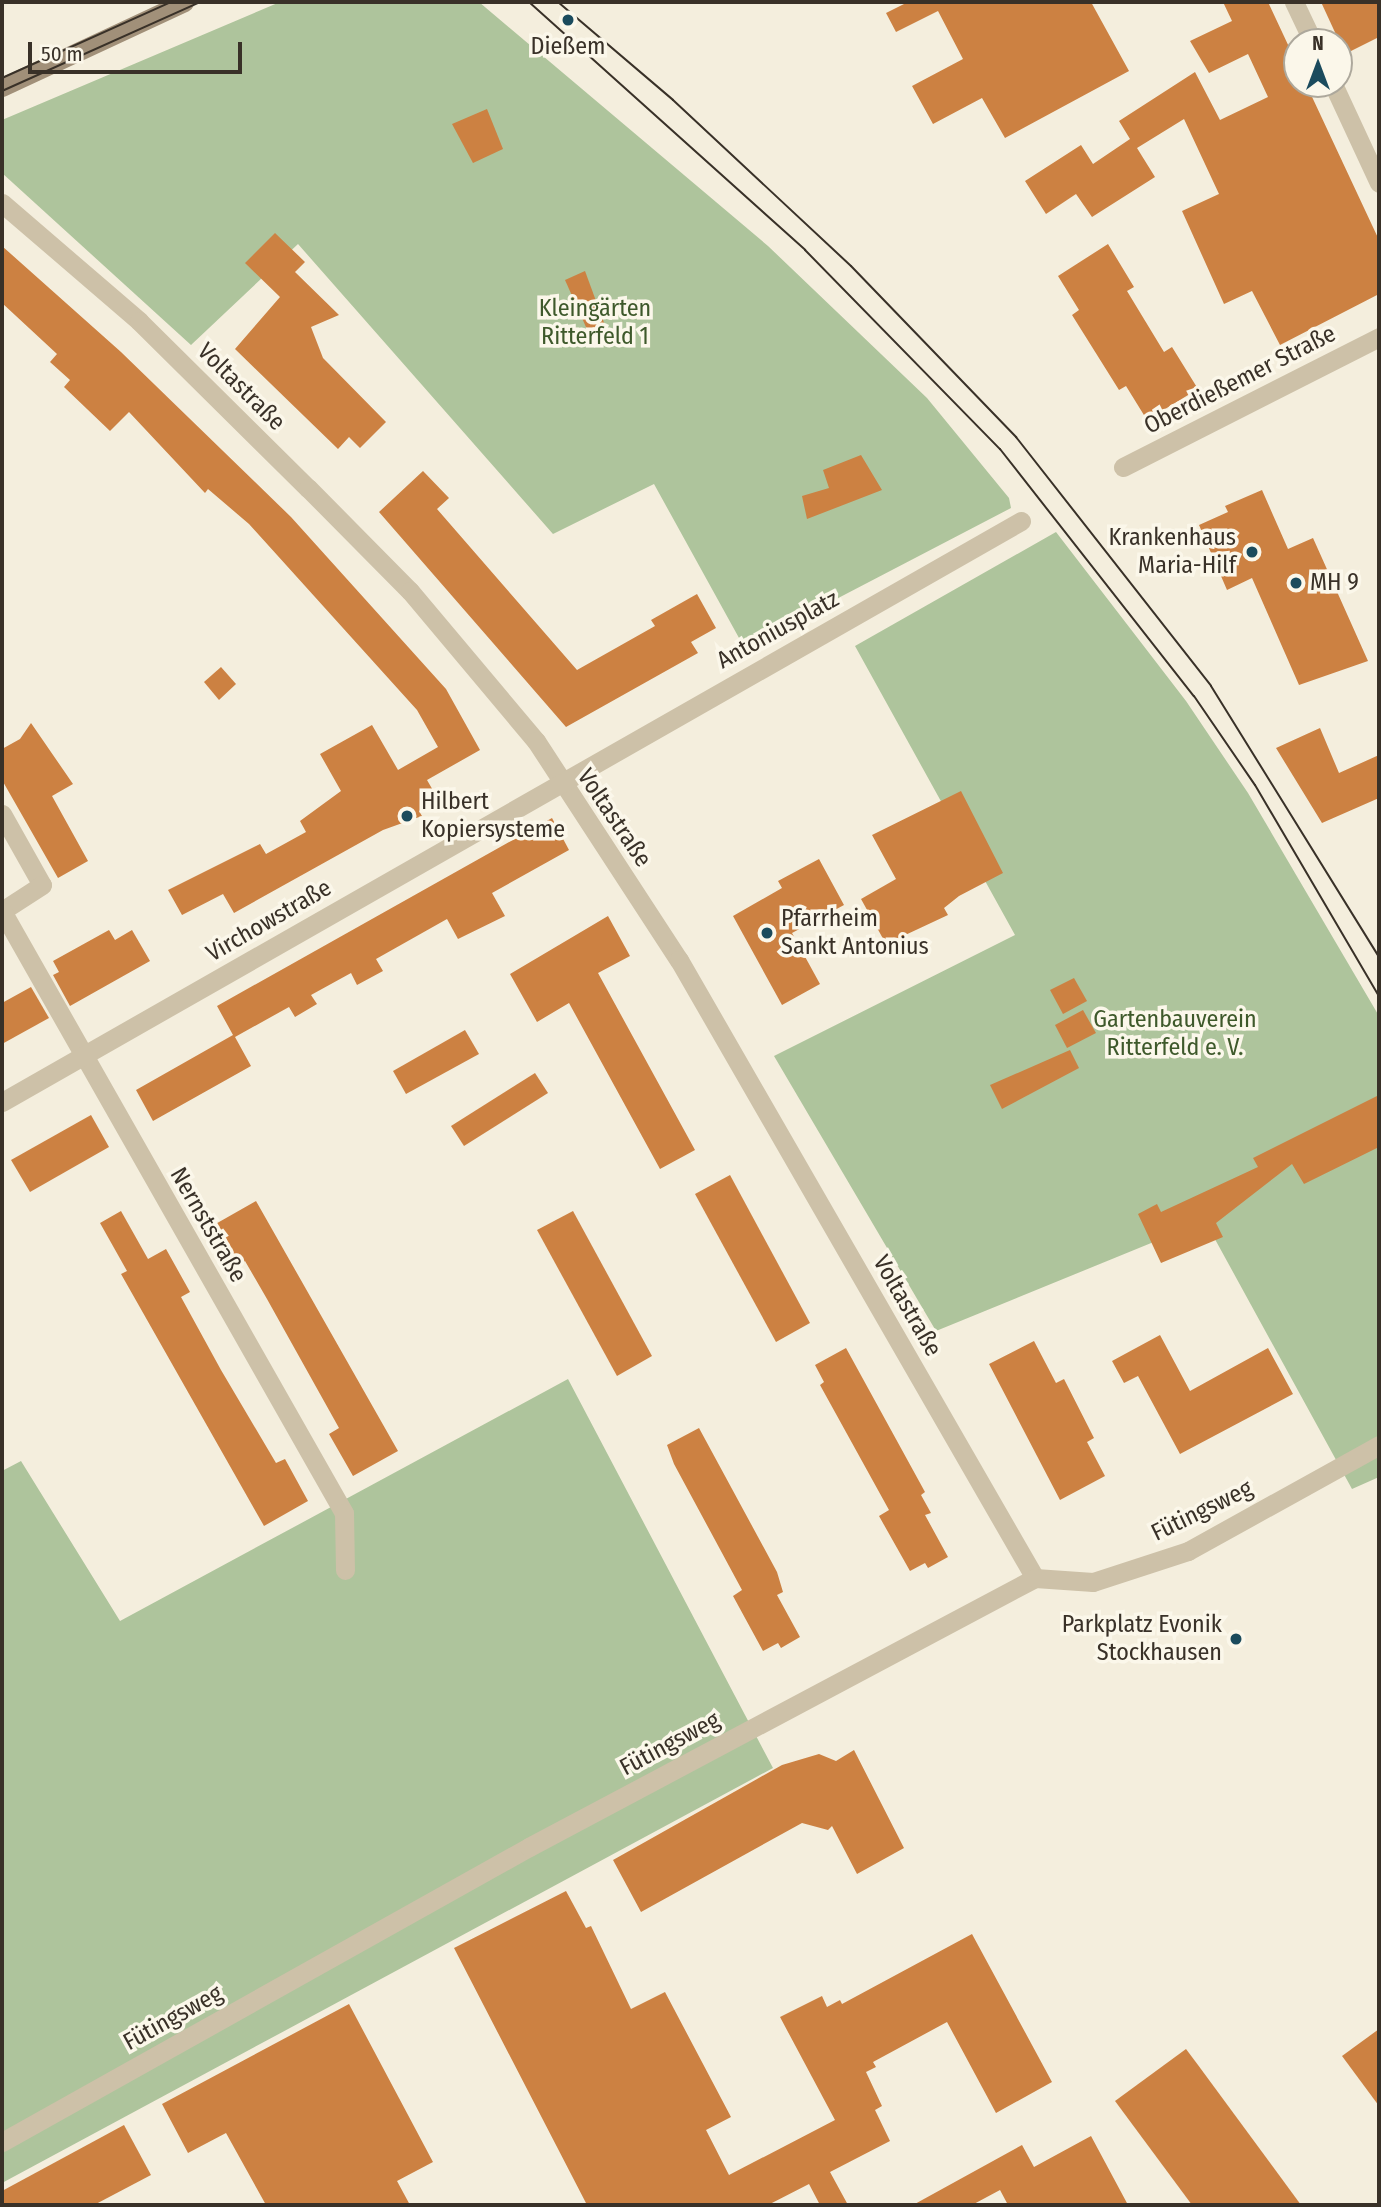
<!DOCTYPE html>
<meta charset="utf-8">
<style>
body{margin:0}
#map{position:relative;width:1381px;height:2207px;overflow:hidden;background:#f4eedd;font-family:"Fira Sans Condensed",sans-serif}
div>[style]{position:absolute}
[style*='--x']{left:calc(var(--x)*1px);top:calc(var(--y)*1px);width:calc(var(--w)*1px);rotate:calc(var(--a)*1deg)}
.green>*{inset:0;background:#aec49c}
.building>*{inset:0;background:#cc8142}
.minor>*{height:19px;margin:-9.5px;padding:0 9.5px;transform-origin:9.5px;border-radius:9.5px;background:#cdc1a8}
.secondary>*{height:19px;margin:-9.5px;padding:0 9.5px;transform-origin:9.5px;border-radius:9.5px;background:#a19079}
.tram>*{height:2px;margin:-1px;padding:0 1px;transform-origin:1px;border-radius:1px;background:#393128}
.dots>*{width:19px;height:19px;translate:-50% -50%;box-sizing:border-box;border:4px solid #fbf7ea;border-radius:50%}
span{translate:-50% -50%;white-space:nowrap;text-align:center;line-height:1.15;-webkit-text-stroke:7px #fbf7ea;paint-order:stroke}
.poi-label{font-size:24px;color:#393128}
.right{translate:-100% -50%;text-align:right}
.left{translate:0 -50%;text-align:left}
.park-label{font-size:24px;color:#3e592b}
.street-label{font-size:24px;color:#393128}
.frame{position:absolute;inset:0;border:4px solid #393128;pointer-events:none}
.north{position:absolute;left:1283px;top:28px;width:70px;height:70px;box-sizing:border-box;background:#fbf7ea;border:2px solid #ada89c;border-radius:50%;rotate:0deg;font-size:19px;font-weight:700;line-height:28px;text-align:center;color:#393128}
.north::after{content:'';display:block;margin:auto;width:24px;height:32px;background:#1b4b5d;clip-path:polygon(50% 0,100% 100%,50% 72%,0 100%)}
.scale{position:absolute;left:28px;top:42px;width:214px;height:32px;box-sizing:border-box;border:4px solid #393128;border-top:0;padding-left:9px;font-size:21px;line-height:24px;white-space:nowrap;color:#393128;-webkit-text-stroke:5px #fbf7ea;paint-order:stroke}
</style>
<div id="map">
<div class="green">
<div style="clip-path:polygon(280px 2px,479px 2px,768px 246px,927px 398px,1009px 498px,1011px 508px,744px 647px,654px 484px,553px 534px,298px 244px,191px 345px,2px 173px,2px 120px)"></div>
<div style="clip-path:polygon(1056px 532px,1186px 701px,1248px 793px,1379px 1016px,1379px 1477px,1352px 1489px,1205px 1221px,936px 1331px,774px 1056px,1015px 935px,855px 646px)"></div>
<div style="clip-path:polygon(568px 1379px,773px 1768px,2px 2183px,2px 1471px,21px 1461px,120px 1621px)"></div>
</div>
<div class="building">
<div style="clip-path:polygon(908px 2px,1091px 2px,1129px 71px,1005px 138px,982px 98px,933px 124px,912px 86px,963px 59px,938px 11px,896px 32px,886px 13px)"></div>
<div style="clip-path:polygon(1223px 2px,1268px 2px,1297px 64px,1297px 84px,1306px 84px,1379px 240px,1379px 294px,1280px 345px,1252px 291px,1224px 304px,1182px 211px,1219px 194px,1184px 119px,1137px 148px,1155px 177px,1092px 217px,1076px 194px,1046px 214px,1025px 181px,1081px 145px,1093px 164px,1130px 139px,1119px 121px,1195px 72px,1220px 120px,1268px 97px,1248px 54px,1209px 73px,1190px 41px,1232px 21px)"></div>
<div style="clip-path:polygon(1321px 2px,1379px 2px,1379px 37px,1345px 54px)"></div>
<div style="clip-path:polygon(487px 109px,503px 149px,473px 163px,452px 124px)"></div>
<div style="clip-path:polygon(275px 233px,305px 262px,295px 272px,339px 315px,311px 327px,323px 358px,386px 422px,360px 448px,349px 437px,338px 449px,235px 349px,280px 297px,245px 263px)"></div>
<div style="clip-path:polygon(1108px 244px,1134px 287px,1127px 291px,1164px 352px,1172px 347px,1198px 389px,1147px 420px,1126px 386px,1119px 390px,1072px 315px,1079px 310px,1058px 276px)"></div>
<div style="clip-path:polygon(2px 246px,121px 352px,291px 517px,446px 689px,480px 750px,427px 780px,438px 799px,419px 811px,422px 816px,383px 830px,234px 913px,223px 894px,182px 915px,168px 890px,260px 844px,266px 854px,306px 832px,300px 821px,341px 791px,320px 754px,372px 725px,398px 770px,438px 747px,417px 710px,249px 524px,208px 489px,205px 493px,129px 412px,110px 431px,64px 387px,70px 380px,50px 362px,57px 354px,2px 303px)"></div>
<div style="clip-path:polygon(585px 271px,610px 339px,594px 345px,565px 280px)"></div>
<div style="clip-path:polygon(861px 455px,882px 490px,807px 519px,802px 496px,829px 488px,823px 470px)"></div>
<div style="clip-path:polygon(423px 471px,449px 498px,437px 509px,577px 670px,655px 626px,651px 620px,697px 594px,716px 628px,691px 642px,698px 653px,566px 727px,379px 512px)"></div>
<div style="clip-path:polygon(1262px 490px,1288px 549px,1313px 538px,1368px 661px,1299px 685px,1252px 578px,1227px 590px,1199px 525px,1228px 512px,1225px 506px)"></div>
<div style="clip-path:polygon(221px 667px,236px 684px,219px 700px,204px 682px)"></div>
<div style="clip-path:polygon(31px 723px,73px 784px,52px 796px,88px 861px,58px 878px,2px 780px,2px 749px,20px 739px)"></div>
<div style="clip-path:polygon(1320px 728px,1339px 773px,1379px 755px,1379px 798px,1322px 823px,1276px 748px)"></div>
<div style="clip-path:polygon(961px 791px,1003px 873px,959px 896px,944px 908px,948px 915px,886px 944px,861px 899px,896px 879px,872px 835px)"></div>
<div style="clip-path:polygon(552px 818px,569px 850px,492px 893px,505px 916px,458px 939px,447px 919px,376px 959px,383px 971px,357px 985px,351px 973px,311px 995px,317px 1004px,295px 1017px,289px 1007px,235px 1037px,251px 1066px,153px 1121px,136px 1090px,233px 1035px,217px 1006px)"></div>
<div style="clip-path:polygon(819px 859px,844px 905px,792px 933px,820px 984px,782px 1005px,733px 916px,782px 888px,778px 881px)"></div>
<div style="clip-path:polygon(608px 916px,630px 956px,598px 973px,695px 1150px,660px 1169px,569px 1003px,537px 1022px,510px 974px)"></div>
<div style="clip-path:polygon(109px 930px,115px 940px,132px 930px,150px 961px,70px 1006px,53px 975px,59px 972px,53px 961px)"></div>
<div style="clip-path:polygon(1074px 978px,1087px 1001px,1063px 1014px,1050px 990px)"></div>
<div style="clip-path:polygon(31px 987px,49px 1018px,2px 1044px,2px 1003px)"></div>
<div style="clip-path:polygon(1083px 1010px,1096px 1033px,1067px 1048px,1055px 1025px)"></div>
<div style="clip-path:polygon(465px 1030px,479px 1054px,406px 1094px,393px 1071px)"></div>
<div style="clip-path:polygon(1070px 1050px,1079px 1068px,1002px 1109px,990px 1085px)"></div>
<div style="clip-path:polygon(535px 1073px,548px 1093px,464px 1146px,451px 1126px)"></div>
<div style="clip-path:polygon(1379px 1095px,1379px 1147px,1304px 1184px,1292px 1164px,1216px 1223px,1223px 1237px,1161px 1263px,1138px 1214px,1157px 1204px,1161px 1212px,1258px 1167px,1253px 1158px)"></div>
<div style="clip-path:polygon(91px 1115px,109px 1147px,30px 1192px,11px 1160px)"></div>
<div style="clip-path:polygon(730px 1175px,810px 1323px,776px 1342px,695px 1194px)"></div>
<div style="clip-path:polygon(256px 1201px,398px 1451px,353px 1476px,329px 1434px,339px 1428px,267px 1299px,245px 1261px,235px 1267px,212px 1226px)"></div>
<div style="clip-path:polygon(121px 1211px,148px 1259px,166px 1249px,190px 1292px,181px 1297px,221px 1370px,276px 1463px,285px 1459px,308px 1501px,264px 1526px,121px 1274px,127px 1271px,100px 1223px)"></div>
<div style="clip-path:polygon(573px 1211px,652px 1356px,617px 1376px,537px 1230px)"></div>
<div style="clip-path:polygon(1160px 1335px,1190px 1391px,1268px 1348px,1293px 1394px,1180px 1454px,1138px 1376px,1124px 1383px,1112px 1361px)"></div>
<div style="clip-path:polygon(1034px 1341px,1056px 1383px,1064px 1379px,1094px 1438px,1087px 1442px,1105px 1476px,1060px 1500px,989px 1364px)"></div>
<div style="clip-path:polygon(846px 1348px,925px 1492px,921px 1495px,931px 1513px,925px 1515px,948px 1557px,928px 1568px,925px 1563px,910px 1571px,879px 1516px,889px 1510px,820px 1385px,824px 1382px,815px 1365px)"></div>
<div style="clip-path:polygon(699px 1428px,777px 1572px,783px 1592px,777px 1595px,800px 1637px,781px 1648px,778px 1643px,763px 1651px,733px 1596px,742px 1590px,674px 1464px,667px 1445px)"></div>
<div style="clip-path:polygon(854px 1750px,904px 1848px,857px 1874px,832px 1826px,828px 1830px,802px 1823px,641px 1912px,613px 1860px,782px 1765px,819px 1754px,836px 1761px)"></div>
<div style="clip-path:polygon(566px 1891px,586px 1928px,591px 1926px,631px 2009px,665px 1992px,731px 2117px,706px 2130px,729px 2175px,835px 2120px,780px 2017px,822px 1996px,827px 2007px,840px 2000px,842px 2004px,972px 1934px,1052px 2082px,996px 2113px,947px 2022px,873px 2062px,876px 2067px,866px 2072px,882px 2106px,875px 2110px,890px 2141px,830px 2172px,848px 2205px,820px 2205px,809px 2184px,768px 2205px,587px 2205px,454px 1948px)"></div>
<div style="clip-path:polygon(349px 2004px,433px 2162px,397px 2181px,410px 2205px,266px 2205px,226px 2133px,188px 2153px,162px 2104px)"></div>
<div style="clip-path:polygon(1379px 2029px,1379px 2106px,1342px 2056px)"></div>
<div style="clip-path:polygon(1186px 2049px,1198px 2065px,1301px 2205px,1192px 2205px,1115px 2101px)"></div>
<div style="clip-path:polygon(124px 2125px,151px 2175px,94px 2205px,2px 2205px,2px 2191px)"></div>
<div style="clip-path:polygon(1091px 2136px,1128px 2205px,1008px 2205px,1000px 2190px,972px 2205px,913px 2205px,1022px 2145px,1034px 2167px)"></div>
</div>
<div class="minor">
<div style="--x:1294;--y:2;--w:44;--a:64.6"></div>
<div style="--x:1333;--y:84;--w:109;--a:65.1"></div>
<div style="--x:2;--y:203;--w:181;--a:40.7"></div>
<div style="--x:139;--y:321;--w:238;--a:44.7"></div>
<div style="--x:308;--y:488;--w:145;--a:45.3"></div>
<div style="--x:410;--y:591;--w:196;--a:50"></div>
<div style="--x:536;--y:741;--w:262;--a:56.9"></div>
<div style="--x:679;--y:960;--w:713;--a:60.06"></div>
<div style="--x:1123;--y:467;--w:287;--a:-26.9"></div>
<div style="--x:2;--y:814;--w:81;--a:60.6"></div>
<div style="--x:42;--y:885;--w:48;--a:147"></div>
<div style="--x:2;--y:911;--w:692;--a:60.4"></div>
<div style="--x:344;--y:1513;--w:57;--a:89"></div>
<div style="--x:2;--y:1102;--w:1173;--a:-29.69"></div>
<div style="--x:2;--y:2142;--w:604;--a:-29.24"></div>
<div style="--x:529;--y:1847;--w:573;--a:-28"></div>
<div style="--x:1035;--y:1578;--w:58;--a:3.9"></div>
<div style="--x:1093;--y:1582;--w:100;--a:-18.1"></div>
<div style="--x:1188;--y:1551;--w:218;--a:-29"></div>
</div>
<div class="secondary">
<div style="--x:2;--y:87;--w:201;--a:-25"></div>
</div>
<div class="tram">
<div style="--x:529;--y:2;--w:371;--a:41.9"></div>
<div style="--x:805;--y:250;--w:279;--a:45.6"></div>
<div style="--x:1000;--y:449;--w:314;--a:51.9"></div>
<div style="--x:1194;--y:696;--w:108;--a:55.6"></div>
<div style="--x:1255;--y:785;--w:245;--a:59.6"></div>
<div style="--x:558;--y:2;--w:151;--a:40.4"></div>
<div style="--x:673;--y:100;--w:243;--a:43"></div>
<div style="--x:851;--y:266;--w:238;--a:46"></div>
<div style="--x:1016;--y:437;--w:316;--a:51.9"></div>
<div style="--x:1211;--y:686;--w:319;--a:58.2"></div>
<div style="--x:2;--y:78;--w:185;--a:-24.2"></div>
<div style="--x:2;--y:91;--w:217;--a:-24.2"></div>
</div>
<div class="dots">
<div style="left:568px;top:20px;background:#1b4b5d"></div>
<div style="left:1252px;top:552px;background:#1b4b5d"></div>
<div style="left:1296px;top:583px;background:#1b4b5d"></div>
<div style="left:407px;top:816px;background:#1b4b5d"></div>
<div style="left:767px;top:933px;background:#1b4b5d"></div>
<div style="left:1236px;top:1639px;background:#1b4b5d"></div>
</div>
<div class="poi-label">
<span style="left:568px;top:47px">Dießem</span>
<span class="right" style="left:1236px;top:552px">Krankenhaus<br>Maria-Hilf</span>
<span class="left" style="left:1310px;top:583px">MH 9</span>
<span class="left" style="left:421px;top:816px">Hilbert<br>Kopiersysteme</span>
<span class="left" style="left:781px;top:933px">Pfarrheim<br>Sankt Antonius</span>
<span class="right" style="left:1222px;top:1639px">Parkplatz Evonik<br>Stockhausen</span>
</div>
<div class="park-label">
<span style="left:595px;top:323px">Kleingärten<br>Ritterfeld 1</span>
<span style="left:1175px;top:1034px">Gartenbauverein<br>Ritterfeld e. V.</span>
</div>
<div class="street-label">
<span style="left:1240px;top:380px;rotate:-27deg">Oberdießemer Straße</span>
<span style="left:241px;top:387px;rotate:45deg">Voltastraße</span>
<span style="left:778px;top:630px;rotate:-29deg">Antoniusplatz</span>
<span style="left:614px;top:818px;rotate:56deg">Voltastraße</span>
<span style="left:269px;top:921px;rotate:-30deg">Virchowstraße</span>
<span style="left:208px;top:1225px;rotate:60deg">Nernststraße</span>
<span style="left:907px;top:1306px;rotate:60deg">Voltastraße</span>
<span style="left:1202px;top:1511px;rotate:-26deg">Fütingsweg</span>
<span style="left:670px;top:1744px;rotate:-28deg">Fütingsweg</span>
<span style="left:173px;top:2018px;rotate:-29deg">Fütingsweg</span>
</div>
<div class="frame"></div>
<div class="north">N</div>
<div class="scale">50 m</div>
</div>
